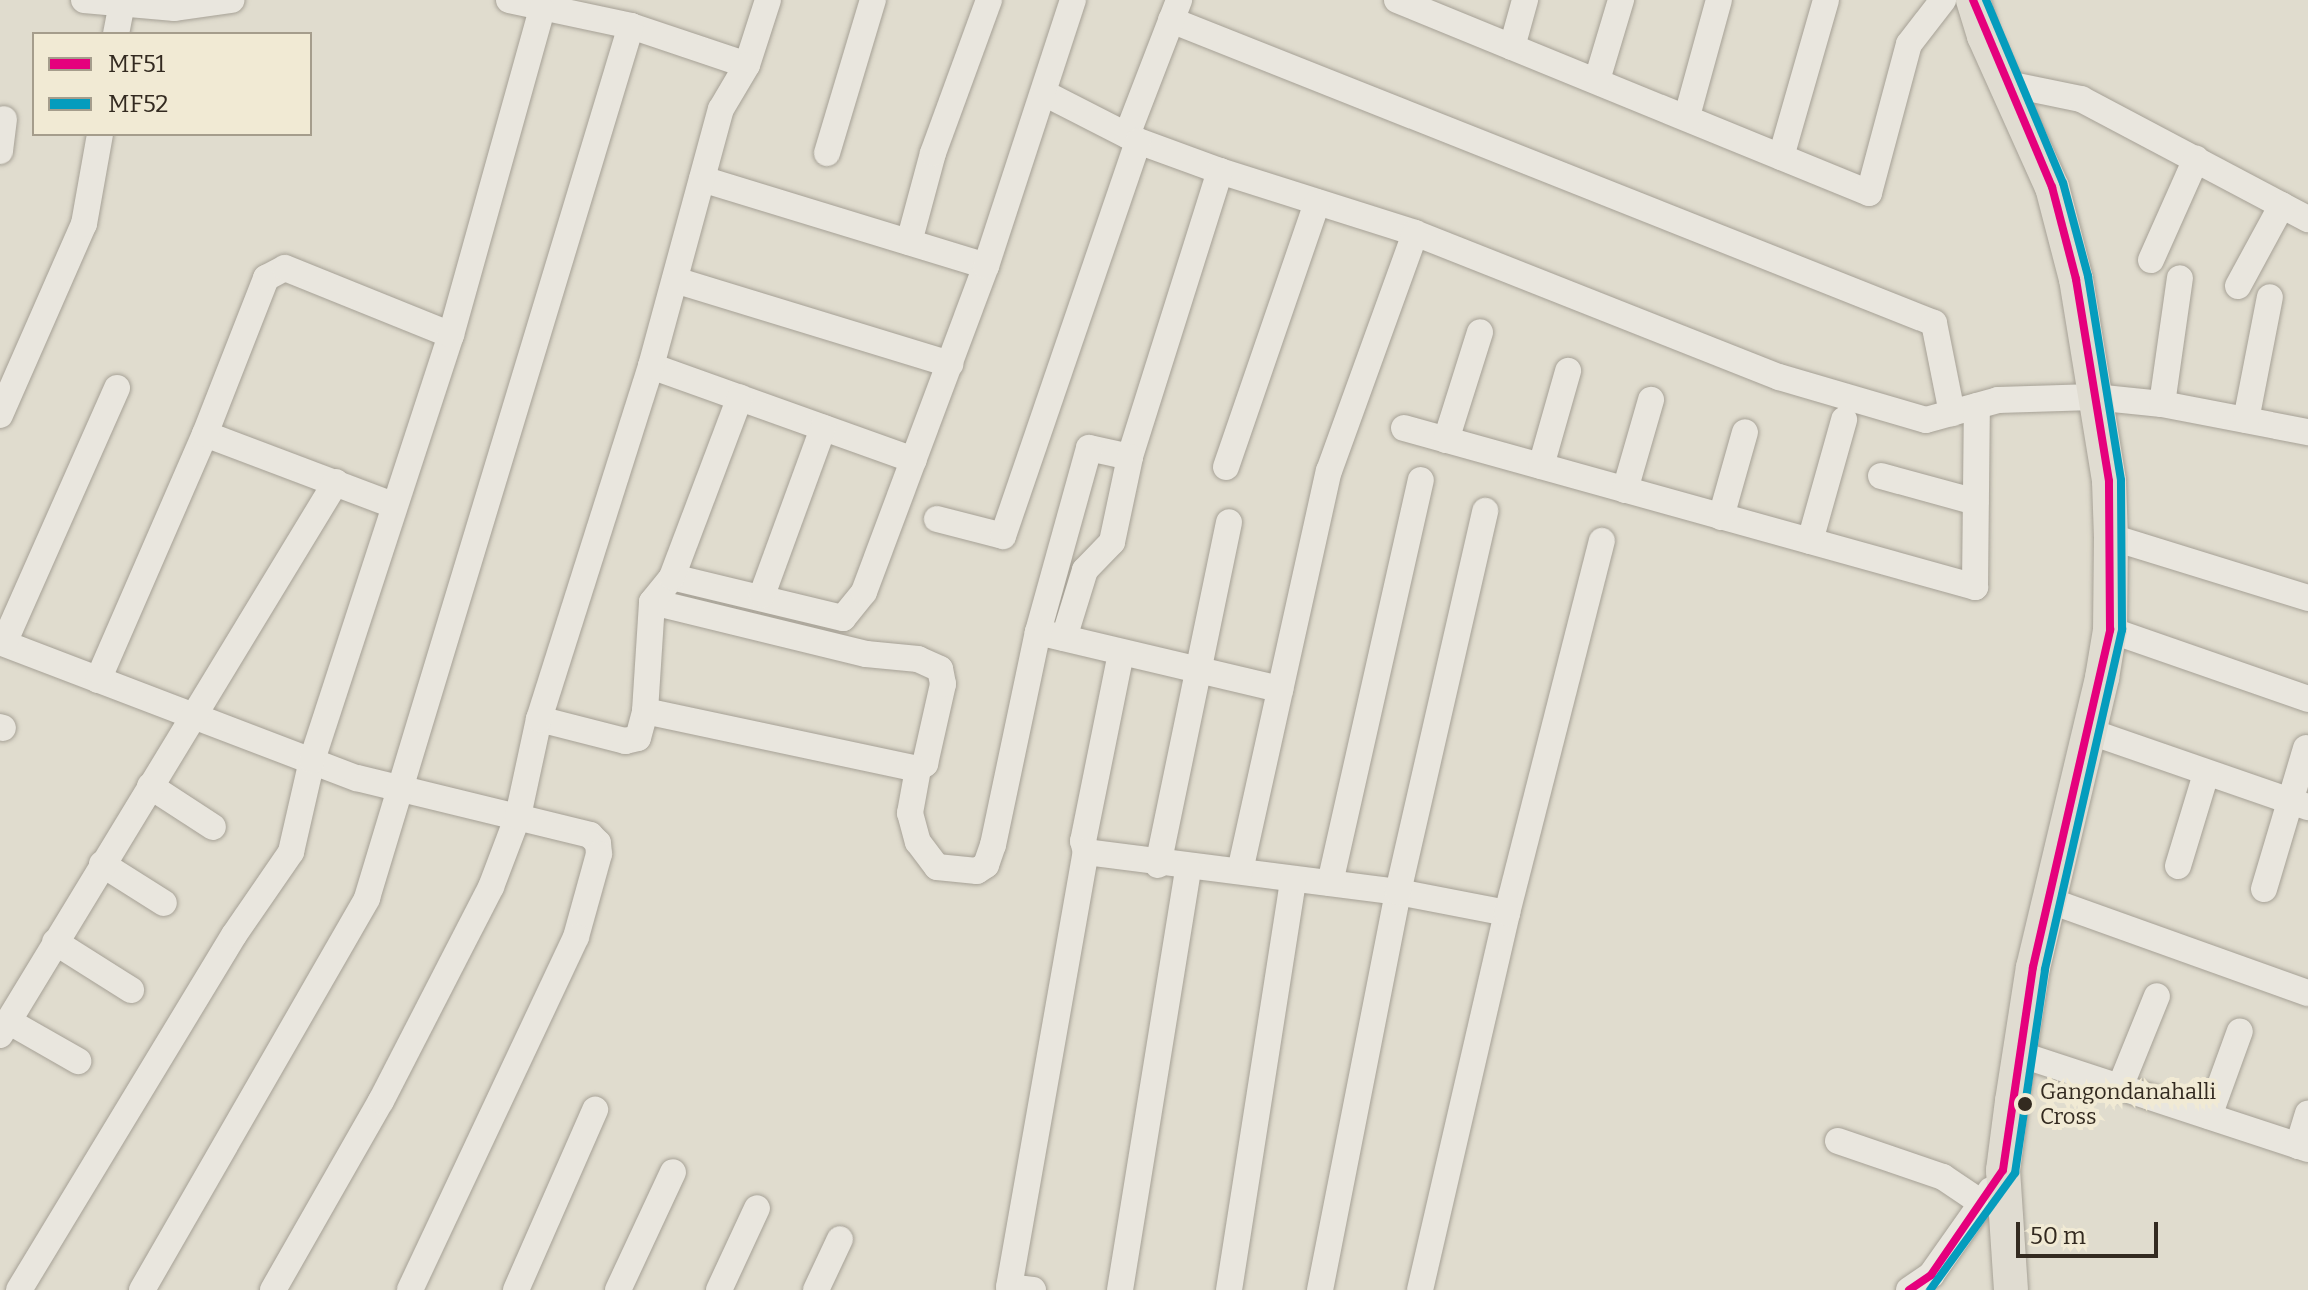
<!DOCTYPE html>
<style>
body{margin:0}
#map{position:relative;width:2308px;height:1290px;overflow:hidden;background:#e0dcce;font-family:Bitter,serif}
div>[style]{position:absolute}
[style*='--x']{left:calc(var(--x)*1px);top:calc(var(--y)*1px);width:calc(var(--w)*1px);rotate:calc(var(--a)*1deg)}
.roads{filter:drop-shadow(0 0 2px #a6a196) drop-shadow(0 0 2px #a6a196)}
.minor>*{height:26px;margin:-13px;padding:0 13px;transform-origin:13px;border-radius:13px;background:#e9e6de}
.major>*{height:34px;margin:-17px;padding:0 17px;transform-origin:17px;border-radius:17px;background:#e0dcd1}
.bus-1>*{height:8px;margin:-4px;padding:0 4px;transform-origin:4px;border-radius:4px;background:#e5007d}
.bus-2>*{height:8px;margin:-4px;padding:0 4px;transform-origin:4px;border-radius:4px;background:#059cbd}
.dots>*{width:22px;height:22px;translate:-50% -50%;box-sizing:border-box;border:4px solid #f1ead4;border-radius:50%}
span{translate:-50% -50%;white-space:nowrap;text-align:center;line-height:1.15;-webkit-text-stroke:8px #f1ead4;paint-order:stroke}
.bus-label{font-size:22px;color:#332a20}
.left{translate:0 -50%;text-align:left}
.legend{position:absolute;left:32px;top:32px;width:280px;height:104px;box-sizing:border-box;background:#f1ead4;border:2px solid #a59d8c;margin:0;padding:10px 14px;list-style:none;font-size:24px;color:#332a20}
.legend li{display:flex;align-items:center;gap:16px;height:40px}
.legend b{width:40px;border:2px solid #a59d8c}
.scale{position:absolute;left:2016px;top:1222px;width:142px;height:36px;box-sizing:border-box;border:4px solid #332a20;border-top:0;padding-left:10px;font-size:24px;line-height:28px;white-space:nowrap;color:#332a20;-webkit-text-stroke:6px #f1ead4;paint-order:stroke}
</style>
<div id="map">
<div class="roads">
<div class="minor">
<div style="--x:84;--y:0;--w:91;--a:5"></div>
<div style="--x:175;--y:8;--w:57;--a:-8.1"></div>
<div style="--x:509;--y:0;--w:125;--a:12"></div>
<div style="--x:631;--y:26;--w:122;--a:18.6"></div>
<div style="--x:747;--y:65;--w:68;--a:-72.1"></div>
<div style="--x:1397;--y:0;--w:510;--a:22.24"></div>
<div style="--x:1869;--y:193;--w:154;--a:-75"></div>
<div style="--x:1909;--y:44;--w:56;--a:-52.3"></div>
<div style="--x:1171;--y:20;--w:821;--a:21.66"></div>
<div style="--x:1934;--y:323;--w:92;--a:78.7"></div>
<div style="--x:116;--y:34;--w:32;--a:-79"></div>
<div style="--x:1512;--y:47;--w:49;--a:-74.5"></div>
<div style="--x:1597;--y:80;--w:84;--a:-73.3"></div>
<div style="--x:2003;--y:83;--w:80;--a:11.6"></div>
<div style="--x:2081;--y:99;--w:257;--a:27.9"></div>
<div style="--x:1044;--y:93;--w:106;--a:27.1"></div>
<div style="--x:1138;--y:141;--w:87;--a:20.1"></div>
<div style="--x:1220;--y:171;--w:205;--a:17.6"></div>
<div style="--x:1415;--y:233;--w:391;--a:21.6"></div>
<div style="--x:1779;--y:377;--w:153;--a:16.3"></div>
<div style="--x:1926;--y:420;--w:75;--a:-15.5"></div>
<div style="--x:1998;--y:400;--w:96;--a:-1.8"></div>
<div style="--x:2094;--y:397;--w:68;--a:5.9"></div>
<div style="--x:2162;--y:404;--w:149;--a:10.9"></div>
<div style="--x:1687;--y:116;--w:120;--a:-74.6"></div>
<div style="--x:1127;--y:135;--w:145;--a:-68.9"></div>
<div style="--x:0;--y:151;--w:32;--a:-83"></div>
<div style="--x:827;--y:153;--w:160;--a:-73.3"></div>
<div style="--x:1781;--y:157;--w:163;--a:-74"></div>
<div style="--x:1220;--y:171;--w:300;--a:107.5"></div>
<div style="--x:1130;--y:457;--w:42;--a:-167.6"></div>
<div style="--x:1089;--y:448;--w:191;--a:105.5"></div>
<div style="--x:1038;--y:632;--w:249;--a:13.3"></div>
<div style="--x:702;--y:179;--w:297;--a:17"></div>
<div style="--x:909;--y:242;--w:92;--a:-74.9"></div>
<div style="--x:933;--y:153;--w:163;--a:-69.9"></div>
<div style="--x:2151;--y:260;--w:111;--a:-66"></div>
<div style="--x:675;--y:280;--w:288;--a:17"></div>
<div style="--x:2238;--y:286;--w:92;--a:-61.5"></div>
<div style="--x:651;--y:366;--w:279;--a:19.7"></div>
<div style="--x:2162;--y:404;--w:127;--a:-81.9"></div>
<div style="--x:0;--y:415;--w:209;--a:-66.3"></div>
<div style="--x:84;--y:224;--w:91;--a:-79.9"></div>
<div style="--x:2246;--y:420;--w:125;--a:-79"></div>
<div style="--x:1404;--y:428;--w:593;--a:15.56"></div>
<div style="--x:1975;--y:587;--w:181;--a:-89.4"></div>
<div style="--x:205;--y:434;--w:201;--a:20.7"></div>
<div style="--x:1446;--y:440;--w:113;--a:-72.5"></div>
<div style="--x:1541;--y:466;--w:99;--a:-74.1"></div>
<div style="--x:1226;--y:467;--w:280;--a:-71"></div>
<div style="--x:1881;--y:476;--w:98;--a:15.3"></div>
<div style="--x:1625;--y:490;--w:94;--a:-73.9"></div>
<div style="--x:1721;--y:517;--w:88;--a:-74.2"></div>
<div style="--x:937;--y:519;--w:68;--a:14.4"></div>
<div style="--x:1003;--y:536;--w:417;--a:-71.1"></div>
<div style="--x:2111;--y:537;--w:206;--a:17.2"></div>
<div style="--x:1810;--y:541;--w:126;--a:-74.3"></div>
<div style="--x:672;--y:577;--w:176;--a:13.5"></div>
<div style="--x:843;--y:618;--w:33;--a:-51"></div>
<div style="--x:864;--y:592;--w:348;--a:-69.5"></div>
<div style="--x:986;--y:266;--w:280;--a:-71.9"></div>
<div style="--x:762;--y:595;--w:178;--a:-69.9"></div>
<div style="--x:2110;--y:630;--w:210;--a:19.2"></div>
<div style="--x:1064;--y:638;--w:71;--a:-72.8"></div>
<div style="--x:1085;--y:570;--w:39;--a:-46"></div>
<div style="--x:1112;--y:542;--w:87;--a:-78"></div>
<div style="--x:0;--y:642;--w:382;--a:20.9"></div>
<div style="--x:357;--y:778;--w:240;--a:13.7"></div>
<div style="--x:590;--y:835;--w:11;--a:45"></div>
<div style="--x:598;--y:843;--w:11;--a:85"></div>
<div style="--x:599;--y:854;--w:86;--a:105.5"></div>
<div style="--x:576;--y:937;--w:390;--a:115.2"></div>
<div style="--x:4;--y:643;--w:279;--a:-66.1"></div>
<div style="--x:1121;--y:653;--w:192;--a:101.4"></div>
<div style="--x:1083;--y:841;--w:11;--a:75"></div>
<div style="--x:1086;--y:852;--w:315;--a:7.3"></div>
<div style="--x:1398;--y:892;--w:111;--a:10.9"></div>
<div style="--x:98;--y:680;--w:268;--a:-66.5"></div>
<div style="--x:205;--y:434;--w:168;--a:-68.6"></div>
<div style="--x:266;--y:278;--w:21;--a:-28"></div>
<div style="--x:285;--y:268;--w:179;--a:22"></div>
<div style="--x:645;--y:711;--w:279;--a:12"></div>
<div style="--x:918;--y:769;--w:9;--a:-36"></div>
<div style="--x:925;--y:764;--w:82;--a:-77.3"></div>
<div style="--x:943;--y:684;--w:15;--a:-101"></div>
<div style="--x:940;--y:669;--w:24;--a:-156"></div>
<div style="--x:918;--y:659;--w:52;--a:-174.5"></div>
<div style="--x:866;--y:654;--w:220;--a:-166.3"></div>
<div style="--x:539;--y:719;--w:89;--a:14.3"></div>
<div style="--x:625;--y:741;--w:13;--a:-13"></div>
<div style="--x:638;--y:738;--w:28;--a:-75"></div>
<div style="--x:645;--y:711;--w:109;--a:-86.3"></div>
<div style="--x:652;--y:602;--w:32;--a:-51"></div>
<div style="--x:672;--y:577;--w:192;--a:-69.3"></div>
<div style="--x:0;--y:727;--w:3;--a:18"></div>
<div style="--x:2091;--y:732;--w:230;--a:19.1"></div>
<div style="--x:918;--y:769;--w:45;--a:100.3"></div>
<div style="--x:910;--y:813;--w:30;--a:75"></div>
<div style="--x:918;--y:842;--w:31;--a:53"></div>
<div style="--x:937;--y:867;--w:40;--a:5.7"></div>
<div style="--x:977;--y:871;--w:11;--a:-34"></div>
<div style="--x:986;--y:865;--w:21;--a:-71"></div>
<div style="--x:993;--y:845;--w:218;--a:-78.1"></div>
<div style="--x:150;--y:786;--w:75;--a:33.1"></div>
<div style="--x:102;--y:864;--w:73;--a:32.2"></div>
<div style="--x:1158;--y:865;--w:350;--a:-78.3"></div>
<div style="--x:2178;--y:866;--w:96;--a:-73.1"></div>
<div style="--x:1240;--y:871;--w:410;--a:-77.5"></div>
<div style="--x:1329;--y:471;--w:253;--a:-70.1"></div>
<div style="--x:1330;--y:883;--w:413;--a:-77.3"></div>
<div style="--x:2264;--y:889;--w:147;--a:-73.4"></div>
<div style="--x:2048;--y:900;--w:276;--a:19.7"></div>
<div style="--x:55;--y:942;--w:90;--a:32.3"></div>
<div style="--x:8;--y:1021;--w:81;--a:29.7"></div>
<div style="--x:0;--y:1035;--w:647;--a:-58.72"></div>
<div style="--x:2019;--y:1054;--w:304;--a:18.2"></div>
<div style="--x:2120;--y:1087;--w:98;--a:-67.9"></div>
<div style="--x:2209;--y:1116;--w:90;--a:-70"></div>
<div style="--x:1838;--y:1141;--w:111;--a:18.9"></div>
<div style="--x:1943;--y:1177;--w:48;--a:34"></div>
<div style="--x:2298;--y:1146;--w:34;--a:-73"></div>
<div style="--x:19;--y:1290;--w:415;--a:-58.8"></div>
<div style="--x:234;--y:935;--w:101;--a:-55.5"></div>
<div style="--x:291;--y:852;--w:94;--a:-77.1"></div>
<div style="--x:312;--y:760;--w:447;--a:-71.9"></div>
<div style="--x:451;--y:335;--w:338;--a:-74.4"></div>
<div style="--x:142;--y:1290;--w:452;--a:-60.1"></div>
<div style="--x:367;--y:898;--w:911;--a:-73.16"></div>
<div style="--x:273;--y:1290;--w:218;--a:-60.3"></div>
<div style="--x:381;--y:1101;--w:241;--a:-62.8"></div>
<div style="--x:491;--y:887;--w:76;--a:-69.2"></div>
<div style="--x:518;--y:816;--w:99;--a:-77.8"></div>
<div style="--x:539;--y:719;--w:370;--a:-72.4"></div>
<div style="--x:651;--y:366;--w:266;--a:-74.8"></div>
<div style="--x:721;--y:109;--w:51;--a:-59.4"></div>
<div style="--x:516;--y:1290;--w:197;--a:-66.3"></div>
<div style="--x:618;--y:1290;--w:130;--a:-65"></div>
<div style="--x:719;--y:1290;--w:90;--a:-65.1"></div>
<div style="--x:816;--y:1290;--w:56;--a:-64.8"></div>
<div style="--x:1033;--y:1290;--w:24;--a:-173"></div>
<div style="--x:1009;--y:1287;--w:442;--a:-80"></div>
<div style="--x:1120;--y:1290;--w:427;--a:-80.8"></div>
<div style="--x:1229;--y:1290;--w:416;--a:-81.1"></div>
<div style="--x:1320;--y:1290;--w:406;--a:-78.9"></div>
<div style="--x:1398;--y:892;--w:391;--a:-77.1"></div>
<div style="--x:1420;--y:1290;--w:387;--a:-77"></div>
<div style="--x:1507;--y:913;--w:384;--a:-75.7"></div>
<div style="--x:1909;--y:1290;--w:27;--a:-34"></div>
<div style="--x:1931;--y:1275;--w:104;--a:-54.8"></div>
</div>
<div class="major">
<div style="--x:1973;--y:0;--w:38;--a:73"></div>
<div style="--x:1984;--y:36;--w:166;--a:65.8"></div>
<div style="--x:2052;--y:187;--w:95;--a:75.4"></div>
<div style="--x:2076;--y:279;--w:205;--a:80.7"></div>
<div style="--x:2109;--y:481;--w:56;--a:88"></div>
<div style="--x:2111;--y:537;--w:93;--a:90.6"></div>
<div style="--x:2110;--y:630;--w:49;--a:99.5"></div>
<div style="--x:2102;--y:678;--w:297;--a:103.4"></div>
<div style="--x:2033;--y:967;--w:136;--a:98.9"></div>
<div style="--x:2012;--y:1101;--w:70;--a:97.4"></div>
<div style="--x:2003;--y:1170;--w:120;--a:86.2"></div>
</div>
</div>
<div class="bus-1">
<div style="--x:1909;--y:1290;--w:27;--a:-34"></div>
<div style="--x:1931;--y:1275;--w:127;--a:-55.6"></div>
<div style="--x:2003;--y:1170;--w:205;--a:-81.6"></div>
<div style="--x:2033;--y:967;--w:346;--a:-77.1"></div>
<div style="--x:2110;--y:630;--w:149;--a:-90.4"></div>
<div style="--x:2109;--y:481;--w:205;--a:-99.3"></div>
<div style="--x:2076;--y:279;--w:95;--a:-104.6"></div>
<div style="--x:2052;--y:187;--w:203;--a:-112.9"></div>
</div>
<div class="bus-2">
<div style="--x:1930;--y:1290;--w:145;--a:-54"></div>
<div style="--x:2015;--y:1173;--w:206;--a:-81.6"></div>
<div style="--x:2045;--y:969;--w:348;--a:-77.2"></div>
<div style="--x:2122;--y:630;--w:150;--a:-90.4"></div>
<div style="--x:2121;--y:480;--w:207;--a:-99.2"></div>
<div style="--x:2088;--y:276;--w:96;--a:-105"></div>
<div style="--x:2063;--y:183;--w:199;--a:-112.8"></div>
</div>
<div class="dots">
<div style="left:2025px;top:1104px;background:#332a20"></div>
</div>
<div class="bus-label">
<span class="left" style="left:2040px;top:1104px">Gangondanahalli<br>Cross</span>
</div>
<ul class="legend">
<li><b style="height:10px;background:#e5007d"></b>MF51</li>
<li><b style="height:10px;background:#059cbd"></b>MF52</li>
</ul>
<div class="scale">50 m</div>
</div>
